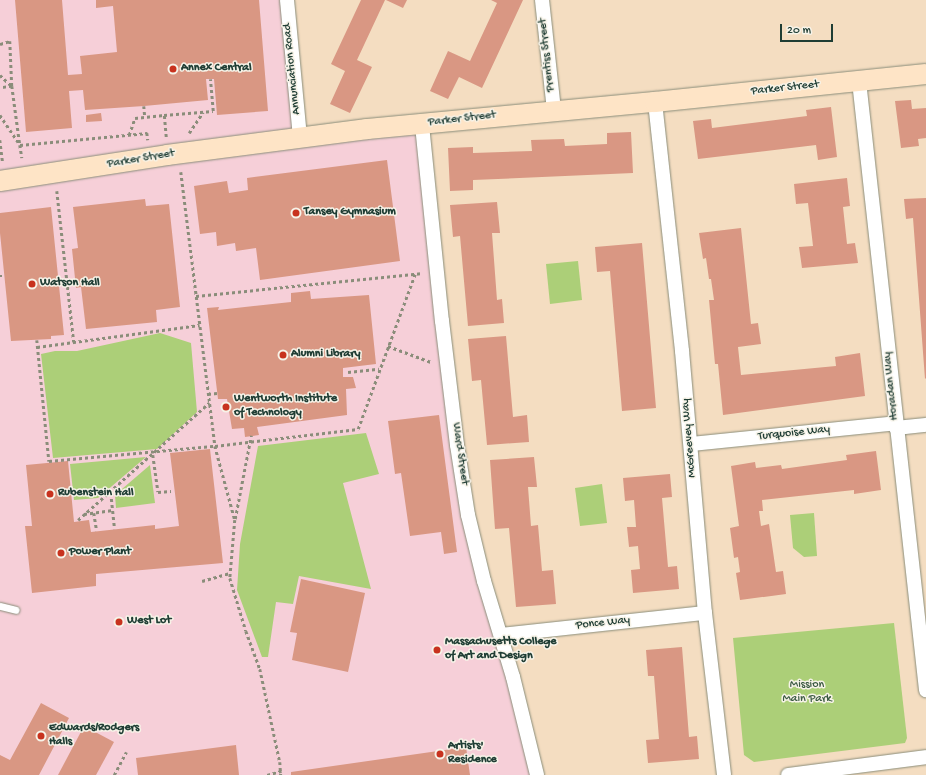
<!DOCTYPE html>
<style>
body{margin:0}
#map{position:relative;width:926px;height:775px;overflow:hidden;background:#f4ddc1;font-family:"Gochi Hand",sans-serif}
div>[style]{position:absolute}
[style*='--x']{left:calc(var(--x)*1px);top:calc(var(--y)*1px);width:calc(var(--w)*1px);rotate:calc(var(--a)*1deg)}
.built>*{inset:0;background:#f6cfd8}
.green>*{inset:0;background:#accf78}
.building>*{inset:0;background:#d99783}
.path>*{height:2.5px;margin-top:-1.25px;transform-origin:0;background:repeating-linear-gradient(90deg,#8a8d7a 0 3px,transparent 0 6px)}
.roads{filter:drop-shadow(0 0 1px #8a8d7a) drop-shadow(0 0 1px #8a8d7a)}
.lane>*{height:7px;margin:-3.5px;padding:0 3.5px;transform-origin:3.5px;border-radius:3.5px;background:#fff}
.street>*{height:14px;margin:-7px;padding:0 7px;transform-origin:7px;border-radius:7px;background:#fff}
.secondary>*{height:20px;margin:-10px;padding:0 10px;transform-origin:10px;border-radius:10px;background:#fee4c6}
.dots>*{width:11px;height:11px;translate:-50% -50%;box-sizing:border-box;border:2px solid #f7f3e8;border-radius:50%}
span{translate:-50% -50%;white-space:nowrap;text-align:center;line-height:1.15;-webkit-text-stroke:3px #f7f3e8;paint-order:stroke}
.street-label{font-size:12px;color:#1f3d34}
.poi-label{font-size:12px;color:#1f3d34;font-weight:700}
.left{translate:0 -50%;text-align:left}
.park-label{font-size:12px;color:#3b5a42}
.scale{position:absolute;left:780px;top:24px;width:53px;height:18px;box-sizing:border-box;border:2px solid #1f3d34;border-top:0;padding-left:5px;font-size:12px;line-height:14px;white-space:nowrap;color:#1f3d34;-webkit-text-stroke:3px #f7f3e8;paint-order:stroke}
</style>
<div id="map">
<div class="built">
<div style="clip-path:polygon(0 0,287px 0,300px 137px,422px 125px,457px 445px,537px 775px,0 775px)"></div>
</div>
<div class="green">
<div style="clip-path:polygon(578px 261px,582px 300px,550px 304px,546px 264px)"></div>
<div style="clip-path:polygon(160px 333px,191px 343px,197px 412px,157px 449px,53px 458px,41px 354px,55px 351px,77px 351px)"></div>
<div style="clip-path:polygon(366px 433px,379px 474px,343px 483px,371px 589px,299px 576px,293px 604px,276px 602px,268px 657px,262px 657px,237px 590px,240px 544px,258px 446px)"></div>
<div style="clip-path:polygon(146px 457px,98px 498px,74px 500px,70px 464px)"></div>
<div style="clip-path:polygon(150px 465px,155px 503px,116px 508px,115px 495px)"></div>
<div style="clip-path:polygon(602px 484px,607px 523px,580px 526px,575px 488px)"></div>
<div style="clip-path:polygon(814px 513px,817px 556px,804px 557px,793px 548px,790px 515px)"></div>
<div style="clip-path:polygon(894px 623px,907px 738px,905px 743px,754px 762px,744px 755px,733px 638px)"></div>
</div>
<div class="building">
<div style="clip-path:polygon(15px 0,62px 0,68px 75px,82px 74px,80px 56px,117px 52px,113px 6px,96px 8px,96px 0,259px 0,268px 111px,217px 115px,214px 79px,206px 79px,208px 100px,144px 106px,85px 110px,83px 90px,69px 91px,72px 128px,26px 132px)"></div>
<div style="clip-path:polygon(361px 0,385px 0,357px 60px,372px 67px,350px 113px,330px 104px,345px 71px,331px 64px)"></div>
<div style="clip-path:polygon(386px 0,407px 0,403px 8px)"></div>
<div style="clip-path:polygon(491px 0,523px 0,482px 88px,459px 77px,448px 99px,430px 91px,448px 51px,470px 61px,497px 3px)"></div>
<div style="clip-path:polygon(911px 100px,912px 109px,926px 108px,926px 138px,918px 139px,919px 146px,901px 148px,895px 101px)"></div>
<div style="clip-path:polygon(831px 107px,837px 157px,818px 160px,816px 145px,698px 159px,693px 121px,711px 119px,712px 128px,807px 116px,806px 110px)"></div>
<div style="clip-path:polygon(101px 113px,102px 121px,86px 122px,86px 115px)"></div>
<div style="clip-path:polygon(631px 132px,633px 173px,473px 180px,473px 190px,450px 191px,448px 148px,473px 147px,473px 153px,532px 151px,531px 140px,564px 139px,565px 146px,607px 144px,607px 133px)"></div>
<div style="clip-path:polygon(387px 160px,400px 261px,260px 280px,256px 248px,236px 251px,235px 243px,217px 246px,216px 232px,200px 234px,194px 186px,227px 181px,229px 193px,248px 190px,247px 178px)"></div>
<div style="clip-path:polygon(847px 178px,850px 206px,843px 207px,847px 244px,855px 243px,858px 263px,802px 268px,799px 247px,813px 246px,808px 203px,796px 204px,794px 184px)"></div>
<div style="clip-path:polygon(926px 198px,926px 378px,925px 379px,913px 218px,906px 219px,904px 199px)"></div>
<div style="clip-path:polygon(145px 199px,146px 206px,169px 204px,180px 307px,156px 310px,157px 322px,86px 329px,81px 287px,76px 288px,72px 249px,78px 248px,73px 207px)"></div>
<div style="clip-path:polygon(497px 202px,500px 233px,492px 233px,497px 300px,502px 299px,504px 323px,468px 326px,460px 236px,453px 237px,450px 205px)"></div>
<div style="clip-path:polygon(51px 207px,64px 335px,51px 336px,51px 339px,11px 341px,0 233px,0 213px)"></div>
<div style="clip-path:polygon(741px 228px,751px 324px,758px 323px,761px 344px,738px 347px,741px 375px,836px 366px,835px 357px,860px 353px,865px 396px,723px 415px,718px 364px,715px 364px,709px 300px,714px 300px,711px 279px,709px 279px,706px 258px,703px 259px,699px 233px)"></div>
<div style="clip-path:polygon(642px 243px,656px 408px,622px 411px,610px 271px,597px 272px,595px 247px)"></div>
<div style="clip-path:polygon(310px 291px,311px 299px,369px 295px,376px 364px,343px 368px,343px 377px,353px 377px,356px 388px,346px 389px,347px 415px,257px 427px,259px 435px,245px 437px,244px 428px,232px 429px,227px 399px,218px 399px,207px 308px,219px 307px,218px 310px,291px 302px,291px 293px)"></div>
<div style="clip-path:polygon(506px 336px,513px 417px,527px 415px,529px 442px,487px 445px,481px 380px,472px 381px,468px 339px)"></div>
<div style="clip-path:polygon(439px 415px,457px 552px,444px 554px,441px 532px,410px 536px,401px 473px,395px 474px,388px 421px)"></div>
<div style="clip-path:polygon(210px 449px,223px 563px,96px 574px,96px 586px,32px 593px,25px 526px,32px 526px,26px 465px,68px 461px,74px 522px,89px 520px,91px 532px,155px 525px,155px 529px,179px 526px,170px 453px)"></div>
<div style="clip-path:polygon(876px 451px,881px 490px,854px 494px,854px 490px,762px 500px,763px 511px,759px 511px,761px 526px,769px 524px,776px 572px,783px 571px,786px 594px,740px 600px,736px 573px,740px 572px,738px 557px,734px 558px,730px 528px,739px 526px,731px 466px,755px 462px,756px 468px,781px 465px,782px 469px,847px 460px,846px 455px)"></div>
<div style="clip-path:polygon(534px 457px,537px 487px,528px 487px,531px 526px,538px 525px,542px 571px,553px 570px,556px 604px,516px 607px,509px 528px,495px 529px,490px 460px)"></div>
<div style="clip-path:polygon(670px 474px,672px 497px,662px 498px,668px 567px,677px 566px,679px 589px,633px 593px,631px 570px,640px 569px,638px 546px,629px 547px,627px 527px,636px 527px,634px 500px,625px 501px,623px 478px)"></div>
<div style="clip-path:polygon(301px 579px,365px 593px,348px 672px,292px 660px,297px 633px,290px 632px)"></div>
<div style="clip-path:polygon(682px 647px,689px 737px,697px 736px,699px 759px,648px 763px,646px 740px,659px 739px,654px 676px,648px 676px,646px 650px)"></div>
<div style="clip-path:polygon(41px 703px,69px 718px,39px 775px,0 775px,0 755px,10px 760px)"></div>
<div style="clip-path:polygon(84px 726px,114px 742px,96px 775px,58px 775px)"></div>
<div style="clip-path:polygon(236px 745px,239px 775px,138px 775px,136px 758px)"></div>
<div style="clip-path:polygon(466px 747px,470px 775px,291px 775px,291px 772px)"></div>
</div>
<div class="path">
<div style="--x:0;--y:44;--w:10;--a:-17"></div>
<div style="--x:10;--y:41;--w:45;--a:87.5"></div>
<div style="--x:12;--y:86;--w:12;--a:171"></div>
<div style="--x:0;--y:75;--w:16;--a:43"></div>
<div style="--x:12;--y:86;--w:60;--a:82.3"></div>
<div style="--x:20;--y:145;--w:128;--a:-5.4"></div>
<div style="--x:147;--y:133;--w:7;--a:82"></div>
<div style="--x:144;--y:106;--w:11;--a:85"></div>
<div style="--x:0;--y:115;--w:36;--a:56"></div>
<div style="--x:20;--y:145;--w:13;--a:81"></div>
<div style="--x:189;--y:133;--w:25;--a:-56"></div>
<div style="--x:129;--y:135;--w:18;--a:-71"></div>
<div style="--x:135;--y:118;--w:29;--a:-6"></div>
<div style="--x:166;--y:137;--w:22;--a:-95"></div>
<div style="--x:164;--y:115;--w:49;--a:-4.7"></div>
<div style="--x:213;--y:111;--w:32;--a:-95"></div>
<div style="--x:0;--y:140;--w:23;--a:83"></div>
<div style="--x:181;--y:172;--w:276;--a:82.9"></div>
<div style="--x:215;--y:446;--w:77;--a:74.9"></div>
<div style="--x:235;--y:520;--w:58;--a:94.9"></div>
<div style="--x:230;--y:578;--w:55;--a:73.2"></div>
<div style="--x:246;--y:631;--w:40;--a:69.8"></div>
<div style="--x:260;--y:669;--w:95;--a:77.9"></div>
<div style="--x:280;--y:762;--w:13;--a:86"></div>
<div style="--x:57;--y:191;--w:152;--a:83.6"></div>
<div style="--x:0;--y:276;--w:2;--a:0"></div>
<div style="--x:196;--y:296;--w:226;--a:-5.8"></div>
<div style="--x:37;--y:340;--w:122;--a:84.3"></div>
<div style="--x:49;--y:461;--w:167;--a:-5.2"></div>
<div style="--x:215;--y:446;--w:144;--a:-6.8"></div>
<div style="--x:358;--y:429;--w:165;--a:-69.8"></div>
<div style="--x:388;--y:346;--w:46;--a:20.4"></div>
<div style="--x:37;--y:347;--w:164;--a:-7.7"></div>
<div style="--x:348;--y:372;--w:31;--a:-6"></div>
<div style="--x:208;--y:394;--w:9;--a:-6"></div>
<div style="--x:153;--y:455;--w:37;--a:82"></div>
<div style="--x:158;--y:492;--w:13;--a:-4"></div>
<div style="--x:111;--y:493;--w:36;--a:84"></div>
<div style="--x:94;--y:513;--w:18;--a:81"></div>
<div style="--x:84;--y:514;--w:29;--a:-8"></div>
<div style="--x:235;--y:519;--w:85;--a:-79.1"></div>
<div style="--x:78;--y:520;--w:176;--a:-41.8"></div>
<div style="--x:202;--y:581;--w:29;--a:-16"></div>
<div style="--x:114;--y:775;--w:26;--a:-62"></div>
<div style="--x:267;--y:775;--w:15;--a:-16"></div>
</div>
<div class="roads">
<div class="lane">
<div style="--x:0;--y:606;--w:16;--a:14"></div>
</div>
<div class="street">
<div style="--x:287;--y:0;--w:138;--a:84.6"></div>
<div style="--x:542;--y:0;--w:111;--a:83.8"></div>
<div style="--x:859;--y:81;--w:613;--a:83.72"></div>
<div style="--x:655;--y:102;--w:250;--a:83.8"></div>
<div style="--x:682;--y:351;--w:263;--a:85"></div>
<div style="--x:705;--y:613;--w:163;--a:83.3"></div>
<div style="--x:422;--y:125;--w:197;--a:84.2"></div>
<div style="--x:442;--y:321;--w:125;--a:83.1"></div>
<div style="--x:457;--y:445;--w:71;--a:81.1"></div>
<div style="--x:468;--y:515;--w:68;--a:76.4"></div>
<div style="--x:484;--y:581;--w:100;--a:73.2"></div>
<div style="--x:513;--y:677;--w:101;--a:76.2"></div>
<div style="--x:896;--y:428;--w:30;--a:-6"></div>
<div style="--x:691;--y:444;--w:206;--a:-5.8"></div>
<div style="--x:501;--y:635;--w:205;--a:-6.2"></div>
<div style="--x:788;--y:775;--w:139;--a:-7.4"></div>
</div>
<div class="secondary">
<div style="--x:0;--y:181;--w:169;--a:-8.8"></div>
<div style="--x:167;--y:155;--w:202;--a:-7.4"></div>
<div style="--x:367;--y:129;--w:289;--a:-5.4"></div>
<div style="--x:655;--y:102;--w:272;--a:-5.9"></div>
</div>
</div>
<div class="dots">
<div style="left:173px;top:69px;background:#c8321e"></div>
<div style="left:296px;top:213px;background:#c8321e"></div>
<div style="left:32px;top:284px;background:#c8321e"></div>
<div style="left:283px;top:355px;background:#c8321e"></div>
<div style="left:226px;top:407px;background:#c8321e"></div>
<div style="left:50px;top:494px;background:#c8321e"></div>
<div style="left:61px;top:553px;background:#c8321e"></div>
<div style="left:119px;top:622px;background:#c8321e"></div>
<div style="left:437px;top:650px;background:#c8321e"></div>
<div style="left:41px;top:736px;background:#c8321e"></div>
<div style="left:440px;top:754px;background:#c8321e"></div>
</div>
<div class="street-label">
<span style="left:548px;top:55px;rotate:-96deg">Prentiss Street</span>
<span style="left:293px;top:69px;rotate:-96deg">Annunciation Road</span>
<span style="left:785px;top:89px;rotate:-6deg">Parker Street</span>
<span style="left:462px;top:120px;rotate:-6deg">Parker Street</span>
<span style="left:141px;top:160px;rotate:-9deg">Parker Street</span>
<span style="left:892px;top:386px;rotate:-96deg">Horadan Way</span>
<span style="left:794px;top:434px;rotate:-6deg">Turquoise Way</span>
<span style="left:690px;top:438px;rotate:-95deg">McGreevey Way</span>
<span style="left:459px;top:454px;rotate:82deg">Ward Street</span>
<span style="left:603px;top:624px;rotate:-6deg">Ponce Way</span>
</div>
<div class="poi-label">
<span class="left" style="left:181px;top:69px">Annex Central</span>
<span class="left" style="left:304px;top:213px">Tansey Gymnasium</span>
<span class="left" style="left:40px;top:284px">Watson Hall</span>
<span class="left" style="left:291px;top:355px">Alumni Library</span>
<span class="left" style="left:234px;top:407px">Wentworth Institute<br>of Technology</span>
<span class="left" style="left:58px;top:494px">Rubenstein Hall</span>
<span class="left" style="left:69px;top:553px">Power Plant</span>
<span class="left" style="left:127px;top:622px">West Lot</span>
<span class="left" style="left:445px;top:650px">Massachusetts College<br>of Art and Design</span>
<span class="left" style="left:49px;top:736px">Edwards/Rodgers<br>Halls</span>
<span class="left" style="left:448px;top:754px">Artists'<br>Residence</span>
</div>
<div class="park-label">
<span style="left:807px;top:693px">Mission<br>Main Park</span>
</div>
<div class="scale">20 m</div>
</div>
